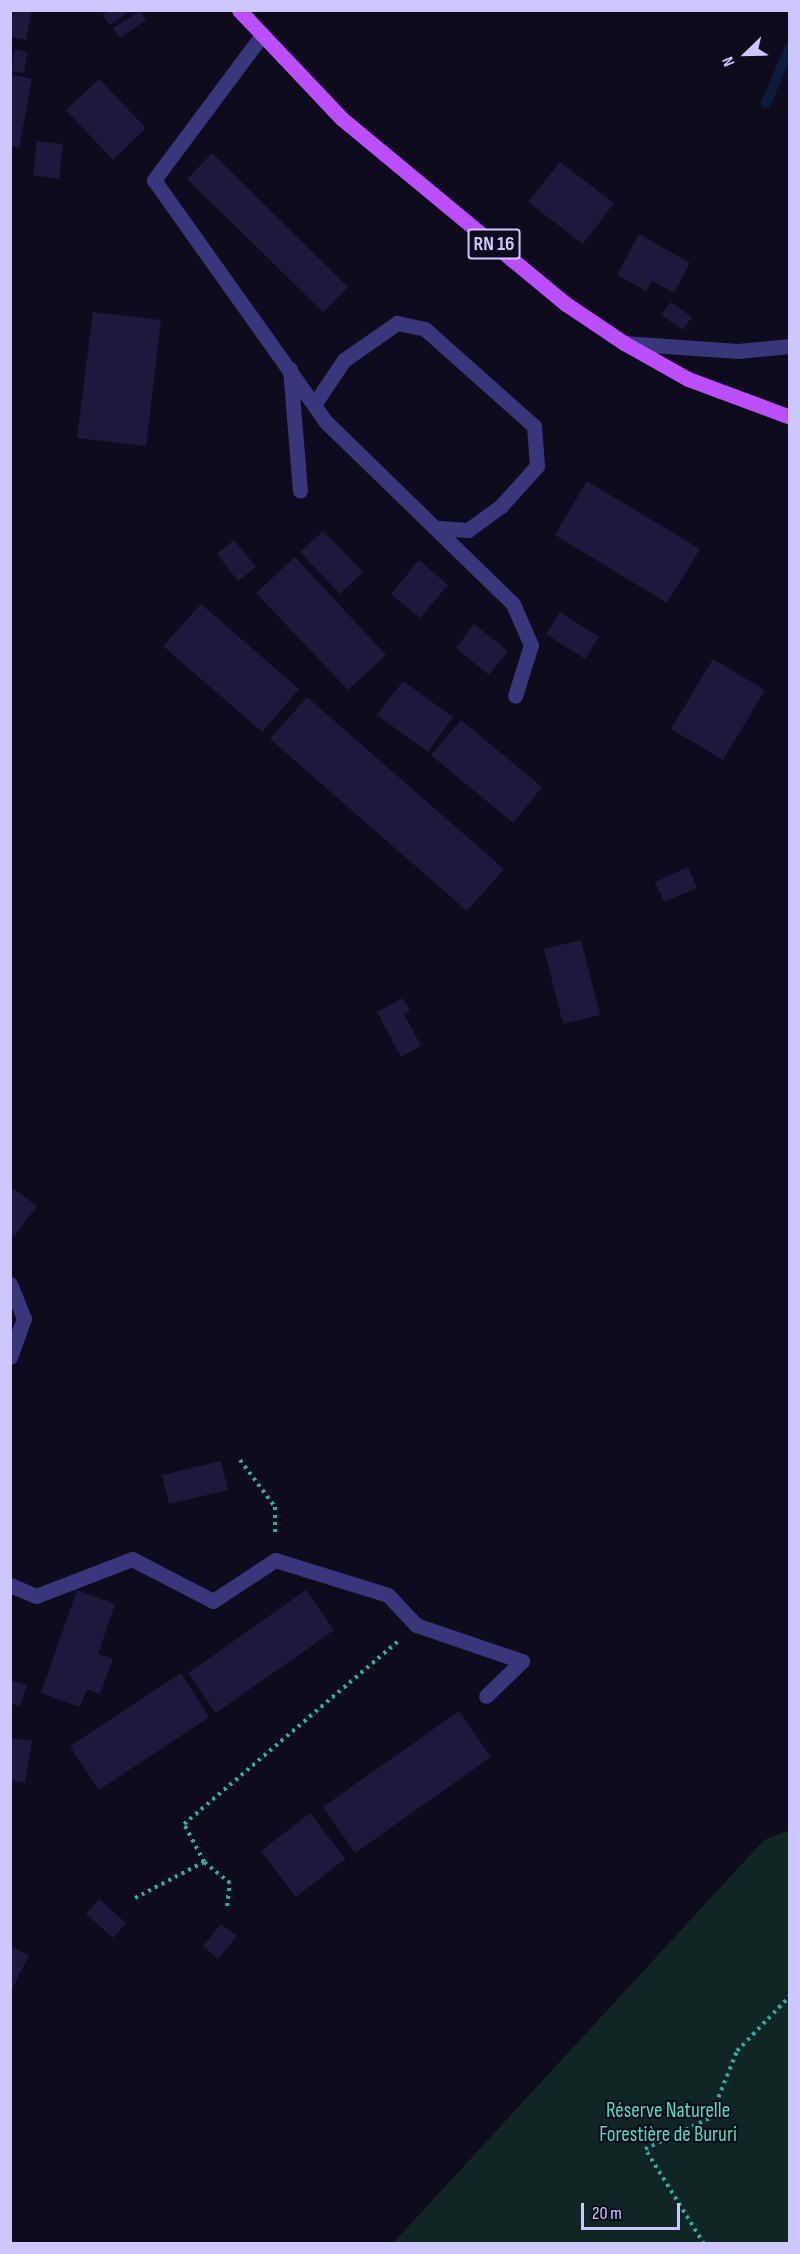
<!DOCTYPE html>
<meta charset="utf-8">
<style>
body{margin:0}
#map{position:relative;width:800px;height:2254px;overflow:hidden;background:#0e0b1c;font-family:"Sofia Sans Condensed",sans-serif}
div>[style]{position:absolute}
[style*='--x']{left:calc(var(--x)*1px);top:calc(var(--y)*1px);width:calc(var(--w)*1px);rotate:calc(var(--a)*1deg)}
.green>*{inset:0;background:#0f2625}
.stream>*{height:10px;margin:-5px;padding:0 5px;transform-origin:5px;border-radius:5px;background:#0b1d3c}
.building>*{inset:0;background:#1f183d}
.path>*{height:4px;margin-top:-2px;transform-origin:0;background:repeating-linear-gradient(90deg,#2daca4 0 3px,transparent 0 7.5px)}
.lane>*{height:15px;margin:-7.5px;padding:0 7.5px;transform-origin:7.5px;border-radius:7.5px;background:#39377b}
.street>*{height:15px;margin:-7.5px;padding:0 7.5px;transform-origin:7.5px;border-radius:7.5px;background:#39377b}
.primary>*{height:15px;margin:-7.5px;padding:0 7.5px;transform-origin:7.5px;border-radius:7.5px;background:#bc4ffd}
span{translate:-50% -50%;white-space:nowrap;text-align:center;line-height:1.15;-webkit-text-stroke:4.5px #0e0b1c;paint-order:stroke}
.shield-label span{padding:2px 4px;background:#0e0b1c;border:2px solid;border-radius:4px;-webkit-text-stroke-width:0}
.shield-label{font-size:20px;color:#cdc7fe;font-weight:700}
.park-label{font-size:21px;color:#55ddba}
.frame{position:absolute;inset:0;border:12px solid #cdc7fe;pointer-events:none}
.north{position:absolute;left:716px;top:24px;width:60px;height:60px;-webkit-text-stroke:4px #0e0b1c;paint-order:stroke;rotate:247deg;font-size:16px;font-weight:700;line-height:24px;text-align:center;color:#cdc7fe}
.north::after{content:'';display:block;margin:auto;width:21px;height:27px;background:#cdc7fe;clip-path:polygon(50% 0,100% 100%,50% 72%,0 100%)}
.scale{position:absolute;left:581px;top:2203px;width:99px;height:27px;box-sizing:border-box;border:3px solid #cdc7fe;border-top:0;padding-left:8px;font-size:18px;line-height:21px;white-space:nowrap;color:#cdc7fe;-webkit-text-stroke:4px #0e0b1c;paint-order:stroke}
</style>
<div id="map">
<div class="green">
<div style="clip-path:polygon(789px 1830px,789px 2243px,393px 2243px,764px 1840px)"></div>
</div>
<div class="stream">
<div style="--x:766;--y:103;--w:61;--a:-66.8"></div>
</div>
<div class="building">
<div style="clip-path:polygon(13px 10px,32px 10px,26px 40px,10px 37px)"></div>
<div style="clip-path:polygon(110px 10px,131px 10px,110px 25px,103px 15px)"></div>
<div style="clip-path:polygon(140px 11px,146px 20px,120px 38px,113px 28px)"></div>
<div style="clip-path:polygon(15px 49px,27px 52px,24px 73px,11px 71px)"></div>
<div style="clip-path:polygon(10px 74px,32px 79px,19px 148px,10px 146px)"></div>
<div style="clip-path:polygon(99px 79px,146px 128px,113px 160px,66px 110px)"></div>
<div style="clip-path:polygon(37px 141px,63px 144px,59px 179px,33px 175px)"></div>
<div style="clip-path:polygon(212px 153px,348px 287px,323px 312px,187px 179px)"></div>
<div style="clip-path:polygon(560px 162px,614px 203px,583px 244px,528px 202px)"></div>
<div style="clip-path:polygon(639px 234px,690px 263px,674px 293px,652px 281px,646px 291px,617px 275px)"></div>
<div style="clip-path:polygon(671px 302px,692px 317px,683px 330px,661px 315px)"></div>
<div style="clip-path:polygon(93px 312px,161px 320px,146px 446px,77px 438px)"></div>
<div style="clip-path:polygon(587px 481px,700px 549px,667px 603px,555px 535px)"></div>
<div style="clip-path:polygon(323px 531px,363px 572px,340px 594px,300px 552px)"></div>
<div style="clip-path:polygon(234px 540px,256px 567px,238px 581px,217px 554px)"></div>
<div style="clip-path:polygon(295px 557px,386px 655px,348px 690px,256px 593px)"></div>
<div style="clip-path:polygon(419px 560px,448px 585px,420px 618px,391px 594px)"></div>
<div style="clip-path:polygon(201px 604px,299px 689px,262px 732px,163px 646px)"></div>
<div style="clip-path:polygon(560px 612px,599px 637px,585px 659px,546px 634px)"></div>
<div style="clip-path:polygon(474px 624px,508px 651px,489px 675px,456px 648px)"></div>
<div style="clip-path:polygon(713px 659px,765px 690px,723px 760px,671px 729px)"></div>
<div style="clip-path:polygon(403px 681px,453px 717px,428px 752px,377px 715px)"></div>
<div style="clip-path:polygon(307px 697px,504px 869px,467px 911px,270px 739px)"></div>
<div style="clip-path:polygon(461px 720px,542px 787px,513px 823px,431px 755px)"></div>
<div style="clip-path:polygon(688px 867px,697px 888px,664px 902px,655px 882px)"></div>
<div style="clip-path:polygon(581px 940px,600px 1015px,563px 1024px,544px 949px)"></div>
<div style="clip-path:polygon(403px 998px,410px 1011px,404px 1014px,421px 1046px,401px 1057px,377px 1012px)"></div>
<div style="clip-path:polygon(14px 1189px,37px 1206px,14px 1237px,10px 1234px,10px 1194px)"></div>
<div style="clip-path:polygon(221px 1461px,228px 1490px,169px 1504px,162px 1475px)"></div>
<div style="clip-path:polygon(77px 1590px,115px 1604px,98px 1654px,113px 1659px,100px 1694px,87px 1689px,80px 1707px,41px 1693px)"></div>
<div style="clip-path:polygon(306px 1590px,334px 1630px,216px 1713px,188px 1673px)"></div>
<div style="clip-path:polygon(181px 1673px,209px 1717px,99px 1790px,70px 1746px)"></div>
<div style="clip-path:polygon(10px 1680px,27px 1685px,20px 1706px,10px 1703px)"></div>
<div style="clip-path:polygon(459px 1711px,491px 1757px,355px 1853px,323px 1807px)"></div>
<div style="clip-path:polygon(10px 1738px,32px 1741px,25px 1783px,10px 1780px)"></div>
<div style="clip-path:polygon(310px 1813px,345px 1859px,296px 1897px,261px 1851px)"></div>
<div style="clip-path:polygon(99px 1899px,126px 1923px,113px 1938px,86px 1914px)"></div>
<div style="clip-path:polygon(221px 1924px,237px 1936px,218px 1959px,203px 1946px)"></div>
<div style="clip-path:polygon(10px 1946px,29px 1955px,10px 1993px)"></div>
</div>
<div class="path">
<div style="--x:240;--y:1460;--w:59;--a:53.3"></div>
<div style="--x:275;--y:1507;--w:29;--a:90"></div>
<div style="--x:135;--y:1898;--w:78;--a:-27.6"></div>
<div style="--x:227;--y:1906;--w:23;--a:-83"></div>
<div style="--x:230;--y:1883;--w:33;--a:-141"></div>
<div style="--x:204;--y:1862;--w:43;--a:-117.8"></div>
<div style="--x:184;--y:1824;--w:282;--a:-40.5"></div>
<div style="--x:704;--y:2244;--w:112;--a:-121.8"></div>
<div style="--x:645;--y:2149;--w:72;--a:-25.5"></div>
<div style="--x:710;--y:2118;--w:72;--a:-68.1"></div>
<div style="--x:737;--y:2051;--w:76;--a:-46.1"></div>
</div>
<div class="lane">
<div style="--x:290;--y:369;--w:122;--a:85.3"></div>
<div style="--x:513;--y:604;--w:45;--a:66.3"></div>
<div style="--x:531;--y:645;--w:53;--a:107.4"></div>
<div style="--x:10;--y:1284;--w:37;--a:68"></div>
<div style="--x:24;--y:1318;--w:41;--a:109.7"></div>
<div style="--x:10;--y:1585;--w:28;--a:23"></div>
<div style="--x:36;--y:1596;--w:103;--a:-21.1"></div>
<div style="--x:132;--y:1559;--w:91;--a:27.4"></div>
<div style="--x:213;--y:1601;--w:74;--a:-33.5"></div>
<div style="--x:275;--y:1560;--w:118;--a:17.2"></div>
<div style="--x:388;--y:1595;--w:41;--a:47"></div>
<div style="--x:416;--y:1625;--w:112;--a:18.8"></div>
<div style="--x:522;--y:1661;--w:50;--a:135.8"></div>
</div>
<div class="street">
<div style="--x:262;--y:35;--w:181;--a:126.7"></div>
<div style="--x:154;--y:180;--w:296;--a:54.6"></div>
<div style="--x:325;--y:421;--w:262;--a:44.2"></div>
<div style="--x:624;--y:343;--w:114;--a:4"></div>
<div style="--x:738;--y:351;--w:52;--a:-5.5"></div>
<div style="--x:315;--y:403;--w:52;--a:-56"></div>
<div style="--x:344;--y:360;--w:65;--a:-34.9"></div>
<div style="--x:397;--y:323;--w:29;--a:12"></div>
<div style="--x:425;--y:329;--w:146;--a:41.7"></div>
<div style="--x:534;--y:426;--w:40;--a:85.7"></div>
<div style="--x:537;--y:466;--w:54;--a:132"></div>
<div style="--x:501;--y:506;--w:41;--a:144"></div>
<div style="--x:468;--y:530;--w:32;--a:-176"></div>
</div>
<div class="primary">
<div style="--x:239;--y:10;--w:149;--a:46.6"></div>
<div style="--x:341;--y:118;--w:292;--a:39.6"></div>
<div style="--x:566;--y:304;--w:70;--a:33.9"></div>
<div style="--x:624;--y:343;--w:73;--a:29.4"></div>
<div style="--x:688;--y:379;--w:109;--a:20.4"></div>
</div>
<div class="shield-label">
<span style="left:494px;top:244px">RN 16</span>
</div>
<div class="park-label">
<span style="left:668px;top:2123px">Réserve Naturelle<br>Forestière de Bururi</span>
</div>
<div class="frame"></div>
<div class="north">N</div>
<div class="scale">20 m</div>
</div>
